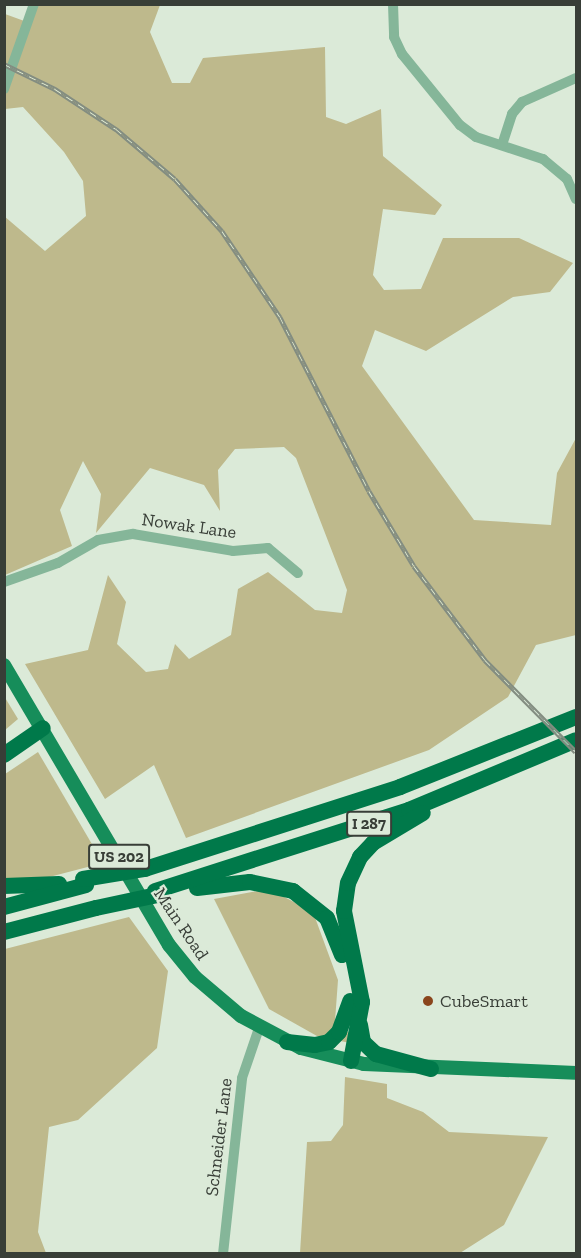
<!DOCTYPE html>
<style>
body{margin:0}
#map{position:relative;width:581px;height:1258px;overflow:hidden;background:#dbead8;font-family:"Zilla Slab",serif}
div>[style]{position:absolute}
[style*='--x']{left:calc(var(--x)*1px);top:calc(var(--y)*1px);width:calc(var(--w)*1px);rotate:calc(var(--a)*1deg)}
.green>*{inset:0;background:#beb98c}
.minor>*{height:10px;margin:-5px;padding:0 5px;transform-origin:5px;border-radius:5px;background:#85b699}
.major>*{height:14px;margin:-7px;padding:0 7px;transform-origin:7px;border-radius:7px;background:#168d5a}
.highway>*{height:16px;margin:-8px;padding:0 8px;transform-origin:8px;border-radius:8px;background:#00794a}
.rail>*{height:4.5px;margin-top:-2.25px;transform-origin:0;background:repeating-linear-gradient(90deg,#dbead8 0 7px,#838d81 0 14px);box-sizing:border-box;border-block:2px solid #838d81}
.highway-bridge>*{height:16px;margin:-8px;padding:0 8px;transform-origin:8px;border-radius:8px;background:#00794a}
.dots>*{width:16px;height:16px;translate:-50% -50%;box-sizing:border-box;border:3px solid #dbead8;border-radius:50%}
span{translate:-50% -50%;white-space:nowrap;text-align:center;line-height:1.15;-webkit-text-stroke:4.5px #dbead8;paint-order:stroke}
.shield-label span{padding:2px 4px;background:#dbead8;border:2px solid;border-radius:4px;-webkit-text-stroke-width:0}
.shield-label{font-size:16px;color:#383e37;font-weight:700}
.street-label{font-size:18px;color:#383e37}
.poi-label{font-size:18px;color:#383e37}
.left{translate:0 -50%;text-align:left}
.frame{position:absolute;inset:0;border:6px solid #383e37;pointer-events:none}
</style>
<div id="map">
<div class="green">
<div style="clip-path:polygon(34px 5px,160px 5px,150px 32px,172px 83px,190px 83px,203px 58px,325px 47px,326px 117px,346px 124px,381px 109px,383px 156px,442px 205px,435px 215px,383px 209px,373px 275px,384px 290px,421px 289px,443px 238px,519px 238px,573px 263px,550px 292px,513px 297px,426px 351px,375px 330px,362px 366px,474px 520px,551px 525px,557px 473px,576px 438px,576px 635px,536px 645px,508px 697px,429px 750px,186px 838px,154px 765px,105px 799px,25px 664px,88px 650px,108px 575px,126px 602px,117px 644px,146px 672px,168px 669px,175px 644px,189px 659px,231px 635px,238px 589px,268px 572px,315px 610px,342px 613px,347px 590px,296px 458px,284px 447px,235px 449px,218px 470px,220px 511px,204px 485px,150px 468px,96px 533px,101px 494px,83px 461px,60px 510px,72px 546px,5px 575px,4px 216px,45px 251px,86px 216px,83px 181px,64px 152px,23px 107px,5px 109px,5px 14px,27px 22px)"></div>
<div style="clip-path:polygon(4px 696px,18px 719px,5px 730px,4px 729px)"></div>
<div style="clip-path:polygon(38px 752px,103px 863px,30px 882px,5px 880px,5px 774px)"></div>
<div style="clip-path:polygon(269px 889px,313px 912px,338px 980px,335px 1021px,364px 1046px,317px 1036px,269px 1009px,214px 899px)"></div>
<div style="clip-path:polygon(129px 917px,168px 971px,157px 1048px,78px 1120px,49px 1127px,38px 1232px,46px 1253px,5px 1253px,5px 949px)"></div>
<div style="clip-path:polygon(345px 1077px,387px 1084px,387px 1098px,423px 1112px,449px 1132px,548px 1137px,504px 1225px,460px 1253px,300px 1253px,307px 1142px,331px 1141px,343px 1125px)"></div>
</div>
<div class="minor">
<div style="--x:393;--y:4;--w:33;--a:88"></div>
<div style="--x:394;--y:37;--w:19;--a:65"></div>
<div style="--x:402;--y:54;--w:92;--a:50.8"></div>
<div style="--x:460;--y:125;--w:20;--a:37"></div>
<div style="--x:476;--y:137;--w:71;--a:18.2"></div>
<div style="--x:543;--y:159;--w:31;--a:40"></div>
<div style="--x:567;--y:179;--w:22;--a:66"></div>
<div style="--x:4;--y:89;--w:90;--a:-70.6"></div>
<div style="--x:502;--y:145;--w:33;--a:-72"></div>
<div style="--x:512;--y:114;--w:16;--a:-50"></div>
<div style="--x:522;--y:102;--w:59;--a:-24"></div>
<div style="--x:4;--y:582;--w:57;--a:-19.4"></div>
<div style="--x:58;--y:563;--w:46;--a:-29.9"></div>
<div style="--x:98;--y:540;--w:36;--a:-10"></div>
<div style="--x:133;--y:534;--w:101;--a:9.6"></div>
<div style="--x:233;--y:551;--w:35;--a:-5"></div>
<div style="--x:268;--y:548;--w:39;--a:40"></div>
<div style="--x:223;--y:1254;--w:177;--a:-83.8"></div>
<div style="--x:242;--y:1078;--w:53;--a:-71.2"></div>
</div>
<div class="major">
<div style="--x:4;--y:665;--w:325;--a:59.5"></div>
<div style="--x:169;--y:945;--w:41;--a:50.9"></div>
<div style="--x:195;--y:977;--w:60;--a:40.3"></div>
<div style="--x:241;--y:1016;--w:68;--a:28.1"></div>
<div style="--x:301;--y:1048;--w:65;--a:14.3"></div>
<div style="--x:364;--y:1064;--w:212;--a:2.4"></div>
</div>
<div class="highway">
<div style="--x:4;--y:755;--w:47;--a:-34.7"></div>
<div style="--x:145;--y:869;--w:268;--a:-17.8"></div>
<div style="--x:400;--y:787;--w:189;--a:-21.7"></div>
<div style="--x:4;--y:886;--w:55;--a:-2.1"></div>
<div style="--x:197;--y:888;--w:53;--a:-6.5"></div>
<div style="--x:250;--y:882;--w:44;--a:11.8"></div>
<div style="--x:293;--y:891;--w:43;--a:38.5"></div>
<div style="--x:327;--y:918;--w:40;--a:68"></div>
<div style="--x:155;--y:891;--w:267;--a:-17.7"></div>
<div style="--x:409;--y:810;--w:181;--a:-22.7"></div>
<div style="--x:4;--y:907;--w:85;--a:-15"></div>
<div style="--x:4;--y:932;--w:95;--a:-14.6"></div>
<div style="--x:360;--y:1025;--w:17;--a:80"></div>
<div style="--x:363;--y:1042;--w:18;--a:43"></div>
<div style="--x:376;--y:1054;--w:57;--a:15.3"></div>
<div style="--x:287;--y:1042;--w:28;--a:6"></div>
<div style="--x:315;--y:1045;--w:14;--a:-12"></div>
<div style="--x:329;--y:1042;--w:14;--a:-45"></div>
<div style="--x:339;--y:1032;--w:33;--a:-70"></div>
<div style="--x:351;--y:1061;--w:60;--a:-79.4"></div>
<div style="--x:362;--y:1002;--w:93;--a:-101.2"></div>
<div style="--x:344;--y:911;--w:28;--a:-82"></div>
<div style="--x:348;--y:883;--w:29;--a:-65"></div>
<div style="--x:360;--y:857;--w:19;--a:-47"></div>
<div style="--x:373;--y:843;--w:58;--a:-31"></div>
</div>
<div class="rail">
<div style="--x:4;--y:64;--w:57;--a:26.1"></div>
<div style="--x:55;--y:89;--w:73;--a:33.3"></div>
<div style="--x:116;--y:129;--w:77;--a:40.3"></div>
<div style="--x:175;--y:179;--w:70;--a:47.9"></div>
<div style="--x:222;--y:231;--w:104;--a:56"></div>
<div style="--x:280;--y:317;--w:195;--a:62.9"></div>
<div style="--x:369;--y:491;--w:87;--a:59"></div>
<div style="--x:414;--y:566;--w:118;--a:52.9"></div>
<div style="--x:485;--y:660;--w:129;--a:45.3"></div>
</div>
<div class="highway-bridge">
<div style="--x:83;--y:879;--w:63;--a:-9.2"></div>
<div style="--x:96;--y:908;--w:62;--a:-12"></div>
</div>
<div class="dots">
<div style="left:428px;top:1001px;background:#8a451c"></div>
</div>
<div class="shield-label">
<span style="left:369px;top:824px">I 287</span>
<span style="left:119px;top:857px">US 202</span>
</div>
<div class="street-label">
<span style="left:189px;top:526px;rotate:8deg">Nowak Lane</span>
<span style="left:181px;top:924px;rotate:56deg">Main Road</span>
<span style="left:219px;top:1137px;rotate:-83deg">Schneider Lane</span>
</div>
<div class="poi-label">
<span class="left" style="left:440px;top:1001px">CubeSmart</span>
</div>
<div class="frame"></div>
</div>
